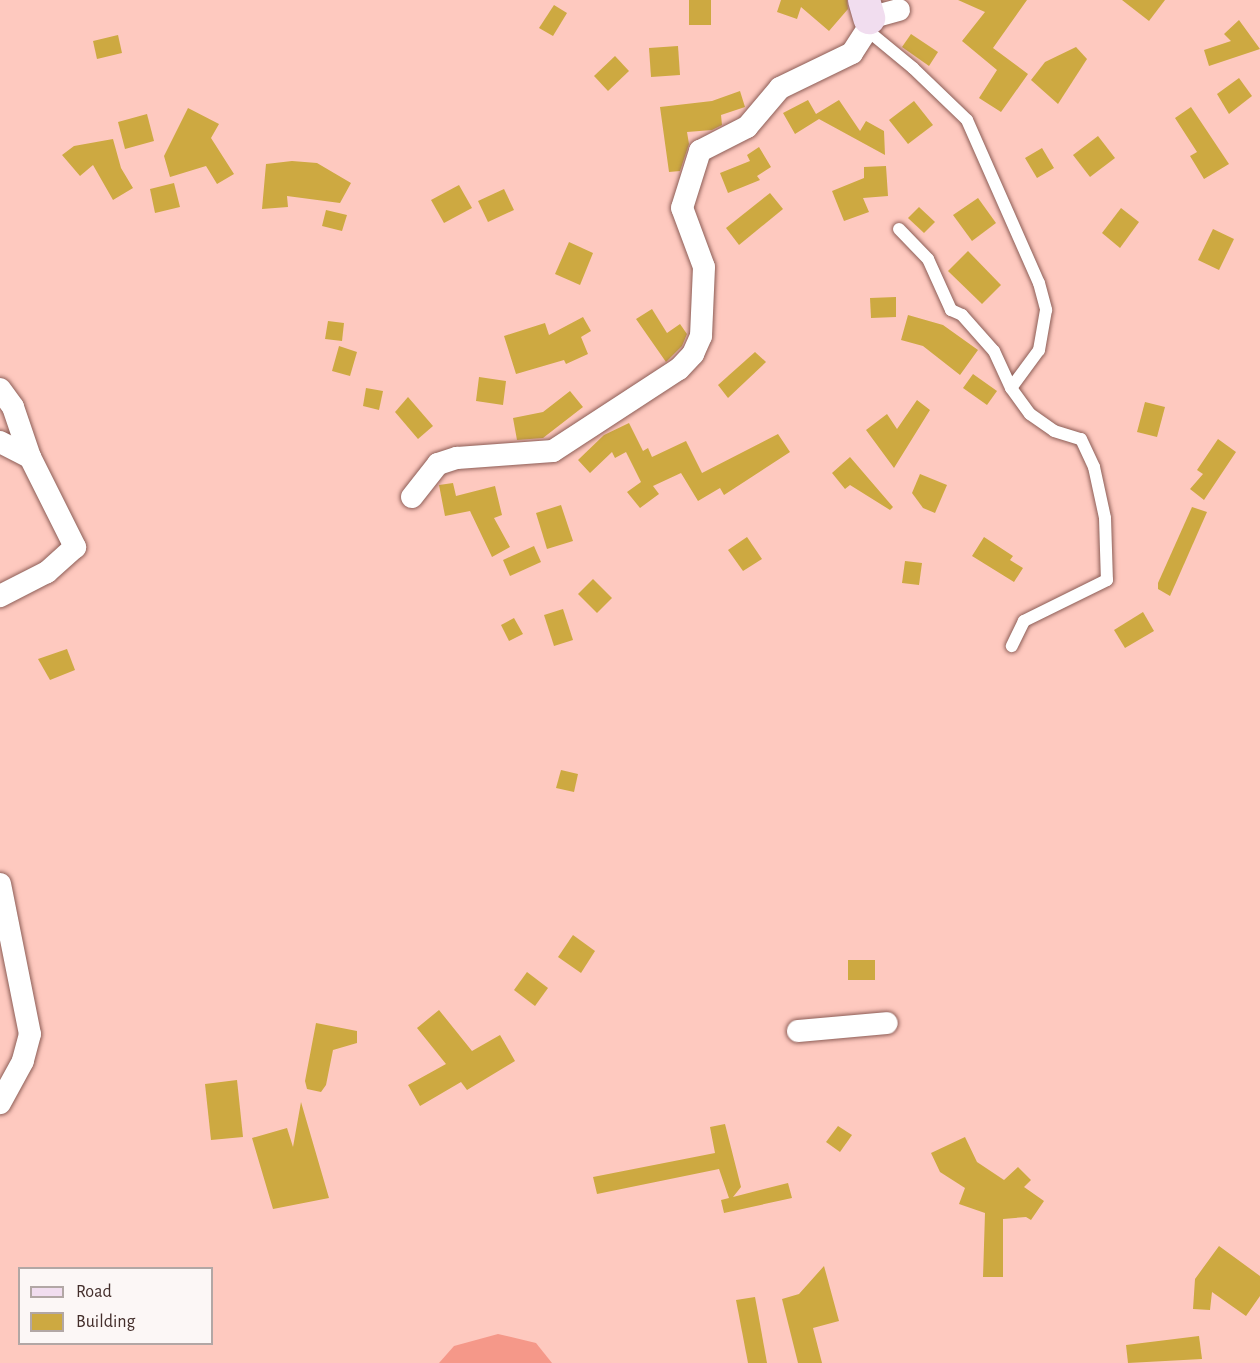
<!DOCTYPE html>
<style>
body{margin:0}
#map{position:relative;width:1260px;height:1363px;overflow:hidden;background:#fec9bf;font-family:"Alegreya Sans",sans-serif}
div>[style]{position:absolute}
[style*='--x']{left:calc(var(--x)*1px);top:calc(var(--y)*1px);width:calc(var(--w)*1px);rotate:calc(var(--a)*1deg)}
.green>*{inset:0;background:#f59889}
.building>*{inset:0;background:#cda941}
.roads{filter:drop-shadow(0 0 2px #8c5d56) drop-shadow(0 0 2px #8c5d56)}
.lane>*{height:12px;margin:-6px;padding:0 6px;transform-origin:6px;border-radius:6px;background:#fff}
.street>*{height:22px;margin:-11px;padding:0 11px;transform-origin:11px;border-radius:11px;background:#fff}
.secondary>*{height:32px;margin:-16px;padding:0 16px;transform-origin:16px;border-radius:16px;background:#f1ddef}
span{translate:-50% -50%;white-space:nowrap;text-align:center;line-height:1.15;-webkit-text-stroke:5px #fcf7f6;paint-order:stroke}
.legend{position:absolute;left:18px;top:1267px;width:195px;height:78px;box-sizing:border-box;background:#fcf7f6;border:2px solid #b2a7a5;margin:0;padding:8px 10px;list-style:none;font-size:18px;color:#432e2b}
.legend li{display:flex;align-items:center;gap:12px;height:30px}
.legend b{width:30px;border:2px solid #b2a7a5}
</style>
<div id="map">
<div class="green">
<div style="clip-path:polygon(498px 1334px,536px 1343px,552px 1363px,439px 1363px,454px 1346px)"></div>
</div>
<div class="building">
<div style="clip-path:polygon(689px 0,711px 0,711px 25px,689px 25px)"></div>
<div style="clip-path:polygon(781px 0,847px 0,848px 9px,829px 31px,801px 7px,797px 19px,777px 12px)"></div>
<div style="clip-path:polygon(958px 0,1027px 0,993px 48px,1028px 74px,1001px 112px,979px 98px,997px 70px,962px 41px,985px 12px)"></div>
<div style="clip-path:polygon(1122px 0,1165px 0,1149px 21px)"></div>
<div style="clip-path:polygon(554px 5px,567px 13px,553px 36px,539px 28px)"></div>
<div style="clip-path:polygon(1239px 20px,1260px 49px,1209px 66px,1204px 50px,1231px 41px,1224px 34px)"></div>
<div style="clip-path:polygon(911px 34px,938px 52px,929px 66px,902px 47px)"></div>
<div style="clip-path:polygon(118px 35px,122px 53px,97px 59px,93px 41px)"></div>
<div style="clip-path:polygon(678px 46px,680px 75px,651px 77px,649px 48px)"></div>
<div style="clip-path:polygon(1076px 47px,1087px 59px,1058px 104px,1031px 80px,1045px 62px)"></div>
<div style="clip-path:polygon(615px 56px,629px 71px,608px 91px,594px 76px)"></div>
<div style="clip-path:polygon(1239px 78px,1252px 96px,1229px 114px,1217px 94px)"></div>
<div style="clip-path:polygon(740px 91px,745px 107px,721px 115px,722px 125px,712px 130px,687px 132px,689px 144px,680px 171px,669px 172px,660px 107px,712px 101px)"></div>
<div style="clip-path:polygon(808px 100px,816px 114px,839px 100px,860px 131px,866px 121px,884px 131px,885px 155px,819px 119px,795px 134px,783px 113px)"></div>
<div style="clip-path:polygon(914px 101px,933px 125px,908px 144px,889px 120px)"></div>
<div style="clip-path:polygon(1191px 107px,1229px 164px,1204px 179px,1190px 156px,1197px 152px,1175px 118px)"></div>
<div style="clip-path:polygon(188px 108px,219px 124px,211px 138px,234px 174px,217px 184px,206px 166px,170px 177px,164px 156px)"></div>
<div style="clip-path:polygon(147px 114px,154px 141px,125px 149px,118px 122px)"></div>
<div style="clip-path:polygon(1098px 136px,1115px 158px,1090px 177px,1073px 155px)"></div>
<div style="clip-path:polygon(113px 139px,121px 168px,133px 188px,113px 200px,93px 165px,80px 176px,62px 155px,74px 146px)"></div>
<div style="clip-path:polygon(759px 147px,771px 167px,757px 176px,760px 180px,728px 193px,720px 173px,750px 161px,747px 155px)"></div>
<div style="clip-path:polygon(1042px 148px,1054px 168px,1037px 178px,1025px 158px)"></div>
<div style="clip-path:polygon(292px 161px,317px 163px,351px 183px,340px 203px,287px 196px,288px 207px,262px 209px,266px 164px)"></div>
<div style="clip-path:polygon(886px 166px,888px 196px,863px 198px,869px 212px,844px 221px,832px 191px,864px 178px,864px 167px)"></div>
<div style="clip-path:polygon(174px 183px,180px 207px,155px 213px,150px 189px)"></div>
<div style="clip-path:polygon(459px 185px,472px 208px,444px 223px,431px 200px)"></div>
<div style="clip-path:polygon(504px 189px,514px 210px,488px 222px,478px 201px)"></div>
<div style="clip-path:polygon(770px 193px,783px 209px,739px 245px,726px 228px)"></div>
<div style="clip-path:polygon(978px 198px,996px 223px,972px 241px,953px 215px)"></div>
<div style="clip-path:polygon(919px 207px,935px 222px,924px 233px,908px 218px)"></div>
<div style="clip-path:polygon(1121px 208px,1139px 222px,1120px 248px,1102px 233px)"></div>
<div style="clip-path:polygon(326px 210px,347px 215px,342px 231px,322px 226px)"></div>
<div style="clip-path:polygon(1213px 229px,1234px 239px,1219px 270px,1198px 260px)"></div>
<div style="clip-path:polygon(569px 242px,593px 253px,580px 285px,555px 274px)"></div>
<div style="clip-path:polygon(968px 251px,1001px 285px,982px 304px,948px 271px)"></div>
<div style="clip-path:polygon(896px 297px,896px 317px,871px 318px,870px 298px)"></div>
<div style="clip-path:polygon(652px 309px,667px 333px,680px 324px,687px 334px,682px 346px,666px 362px,636px 319px)"></div>
<div style="clip-path:polygon(908px 315px,943px 325px,978px 350px,960px 375px,923px 346px,901px 340px)"></div>
<div style="clip-path:polygon(583px 317px,591px 331px,581px 337px,588px 354px,566px 364px,564px 360px,516px 374px,504px 336px,545px 323px,549px 335px)"></div>
<div style="clip-path:polygon(328px 321px,344px 323px,342px 341px,325px 339px)"></div>
<div style="clip-path:polygon(339px 346px,357px 352px,350px 376px,332px 371px)"></div>
<div style="clip-path:polygon(755px 352px,766px 362px,728px 398px,718px 385px)"></div>
<div style="clip-path:polygon(973px 374px,997px 391px,987px 405px,963px 388px)"></div>
<div style="clip-path:polygon(479px 377px,506px 381px,503px 405px,476px 401px)"></div>
<div style="clip-path:polygon(366px 388px,383px 391px,379px 410px,363px 406px)"></div>
<div style="clip-path:polygon(570px 391px,583px 407px,543px 438px,517px 440px,513px 418px,543px 412px)"></div>
<div style="clip-path:polygon(408px 397px,433px 426px,418px 439px,395px 412px)"></div>
<div style="clip-path:polygon(917px 400px,930px 410px,894px 468px,866px 430px,887px 414px,897px 429px)"></div>
<div style="clip-path:polygon(1145px 402px,1165px 407px,1157px 437px,1137px 432px)"></div>
<div style="clip-path:polygon(629px 423px,643px 451px,648px 448px,652px 457px,686px 441px,702px 473px,778px 434px,790px 452px,724px 495px,720px 488px,698px 501px,681px 473px,653px 486px,659px 494px,640px 508px,627px 492px,641px 482px,626px 452px,615px 458px,612px 452px,590px 473px,578px 460px,604px 435px)"></div>
<div style="clip-path:polygon(1218px 439px,1236px 452px,1204px 500px,1190px 489px,1203px 474px,1197px 470px)"></div>
<div style="clip-path:polygon(850px 457px,893px 507px,890px 510px,850px 485px,845px 489px,832px 473px)"></div>
<div style="clip-path:polygon(920px 474px,947px 485px,935px 513px,923px 508px,912px 493px)"></div>
<div style="clip-path:polygon(453px 483px,456px 496px,495px 486px,502px 515px,494px 518px,510px 547px,492px 557px,470px 511px,445px 516px,439px 485px)"></div>
<div style="clip-path:polygon(561px 505px,573px 541px,547px 549px,536px 513px)"></div>
<div style="clip-path:polygon(1192px 507px,1207px 512px,1170px 596px,1158px 589px,1158px 583px)"></div>
<div style="clip-path:polygon(747px 537px,762px 559px,743px 571px,728px 550px)"></div>
<div style="clip-path:polygon(984px 537px,1013px 556px,1010px 560px,1023px 568px,1014px 582px,972px 556px)"></div>
<div style="clip-path:polygon(534px 546px,541px 562px,510px 576px,503px 560px)"></div>
<div style="clip-path:polygon(905px 561px,922px 563px,919px 585px,902px 583px)"></div>
<div style="clip-path:polygon(593px 579px,612px 598px,597px 613px,578px 594px)"></div>
<div style="clip-path:polygon(563px 609px,573px 640px,554px 646px,544px 615px)"></div>
<div style="clip-path:polygon(1143px 612px,1154px 631px,1125px 648px,1114px 630px)"></div>
<div style="clip-path:polygon(514px 618px,523px 634px,509px 641px,501px 625px)"></div>
<div style="clip-path:polygon(67px 649px,75px 670px,50px 680px,38px 659px)"></div>
<div style="clip-path:polygon(561px 770px,578px 774px,574px 792px,556px 788px)"></div>
<div style="clip-path:polygon(573px 935px,595px 951px,581px 973px,558px 957px)"></div>
<div style="clip-path:polygon(848px 960px,875px 960px,875px 980px,848px 980px)"></div>
<div style="clip-path:polygon(527px 972px,548px 988px,535px 1006px,514px 990px)"></div>
<div style="clip-path:polygon(439px 1010px,472px 1051px,500px 1035px,515px 1061px,467px 1090px,461px 1082px,420px 1106px,408px 1085px,446px 1064px,417px 1028px)"></div>
<div style="clip-path:polygon(316px 1023px,357px 1031px,357px 1043px,333px 1050px,326px 1085px,321px 1092px,307px 1089px,305px 1081px)"></div>
<div style="clip-path:polygon(237px 1080px,243px 1137px,211px 1140px,205px 1084px)"></div>
<div style="clip-path:polygon(301px 1102px,329px 1198px,273px 1209px,252px 1138px,287px 1128px,293px 1147px)"></div>
<div style="clip-path:polygon(725px 1124px,741px 1187px,733px 1197px,788px 1183px,792px 1198px,724px 1213px,721px 1200px,729px 1198px,719px 1169px,597px 1194px,593px 1177px,715px 1153px,710px 1127px)"></div>
<div style="clip-path:polygon(838px 1126px,852px 1135px,840px 1152px,826px 1142px)"></div>
<div style="clip-path:polygon(965px 1137px,977px 1162px,1004px 1180px,1018px 1167px,1031px 1180px,1024px 1187px,1044px 1201px,1031px 1220px,1026px 1217px,1003px 1219px,1003px 1277px,983px 1277px,985px 1213px,959px 1204px,965px 1188px,940px 1172px,931px 1153px)"></div>
<div style="clip-path:polygon(1219px 1246px,1260px 1276px,1260px 1296px,1246px 1316px,1212px 1292px,1210px 1310px,1193px 1309px,1195px 1279px)"></div>
<div style="clip-path:polygon(824px 1266px,839px 1321px,813px 1328px,822px 1363px,798px 1363px,782px 1299px,799px 1294px)"></div>
<div style="clip-path:polygon(755px 1297px,758px 1313px,767px 1363px,748px 1363px,736px 1300px)"></div>
<div style="clip-path:polygon(1199px 1336px,1202px 1359px,1128px 1363px,1126px 1345px)"></div>
</div>
<div class="roads">
<div class="lane">
<div style="--x:867;--y:30;--w:60;--a:39.6"></div>
<div style="--x:913;--y:68;--w:75;--a:43.9"></div>
<div style="--x:967;--y:120;--w:178;--a:66.2"></div>
<div style="--x:1039;--y:283;--w:28;--a:75"></div>
<div style="--x:1046;--y:310;--w:41;--a:99.9"></div>
<div style="--x:1039;--y:350;--w:47;--a:126.4"></div>
<div style="--x:899;--y:229;--w:42;--a:46"></div>
<div style="--x:928;--y:259;--w:56;--a:65.7"></div>
<div style="--x:951;--y:310;--w:12;--a:24"></div>
<div style="--x:962;--y:315;--w:48;--a:48.4"></div>
<div style="--x:994;--y:351;--w:41;--a:65.3"></div>
<div style="--x:1011;--y:388;--w:32;--a:54"></div>
<div style="--x:1030;--y:414;--w:29;--a:35"></div>
<div style="--x:1054;--y:431;--w:28;--a:17"></div>
<div style="--x:1081;--y:439;--w:31;--a:65"></div>
<div style="--x:1094;--y:467;--w:52;--a:77.8"></div>
<div style="--x:1105;--y:518;--w:62;--a:88.2"></div>
<div style="--x:1107;--y:580;--w:93;--a:153.7"></div>
<div style="--x:1024;--y:621;--w:28;--a:116"></div>
</div>
<div class="street">
<div style="--x:0;--y:389;--w:22;--a:54"></div>
<div style="--x:13;--y:407;--w:53;--a:71.2"></div>
<div style="--x:30;--y:457;--w:101;--a:63.4"></div>
<div style="--x:75;--y:547;--w:38;--a:138"></div>
<div style="--x:47;--y:572;--w:53;--a:152.9"></div>
<div style="--x:0;--y:442;--w:34;--a:27"></div>
<div style="--x:412;--y:497;--w:42;--a:-51.8"></div>
<div style="--x:438;--y:464;--w:20;--a:-18"></div>
<div style="--x:457;--y:458;--w:96;--a:-4.2"></div>
<div style="--x:553;--y:451;--w:150;--a:-33.1"></div>
<div style="--x:679;--y:369;--w:21;--a:-47"></div>
<div style="--x:693;--y:354;--w:20;--a:-66"></div>
<div style="--x:701;--y:336;--w:69;--a:-87.5"></div>
<div style="--x:704;--y:267;--w:63;--a:-110.4"></div>
<div style="--x:682;--y:208;--w:60;--a:-72.5"></div>
<div style="--x:700;--y:151;--w:53;--a:-27.1"></div>
<div style="--x:747;--y:127;--w:51;--a:-49.8"></div>
<div style="--x:780;--y:88;--w:80;--a:-25.9"></div>
<div style="--x:852;--y:53;--w:27;--a:-57"></div>
<div style="--x:867;--y:30;--w:12;--a:-81"></div>
<div style="--x:869;--y:18;--w:31;--a:-15"></div>
<div style="--x:0;--y:884;--w:153;--a:78.7"></div>
<div style="--x:30;--y:1034;--w:28;--a:105"></div>
<div style="--x:23;--y:1061;--w:48;--a:118.7"></div>
<div style="--x:798;--y:1031;--w:89;--a:-5.1"></div>
</div>
<div class="secondary">
<div style="--x:864;--y:0;--w:19;--a:74"></div>
</div>
</div>
<ul class="legend">
<li><b style="height:8px;background:#f1ddef"></b>Road</li>
<li><b style="height:16px;background:#cda941"></b>Building</li>
</ul>
</div>
